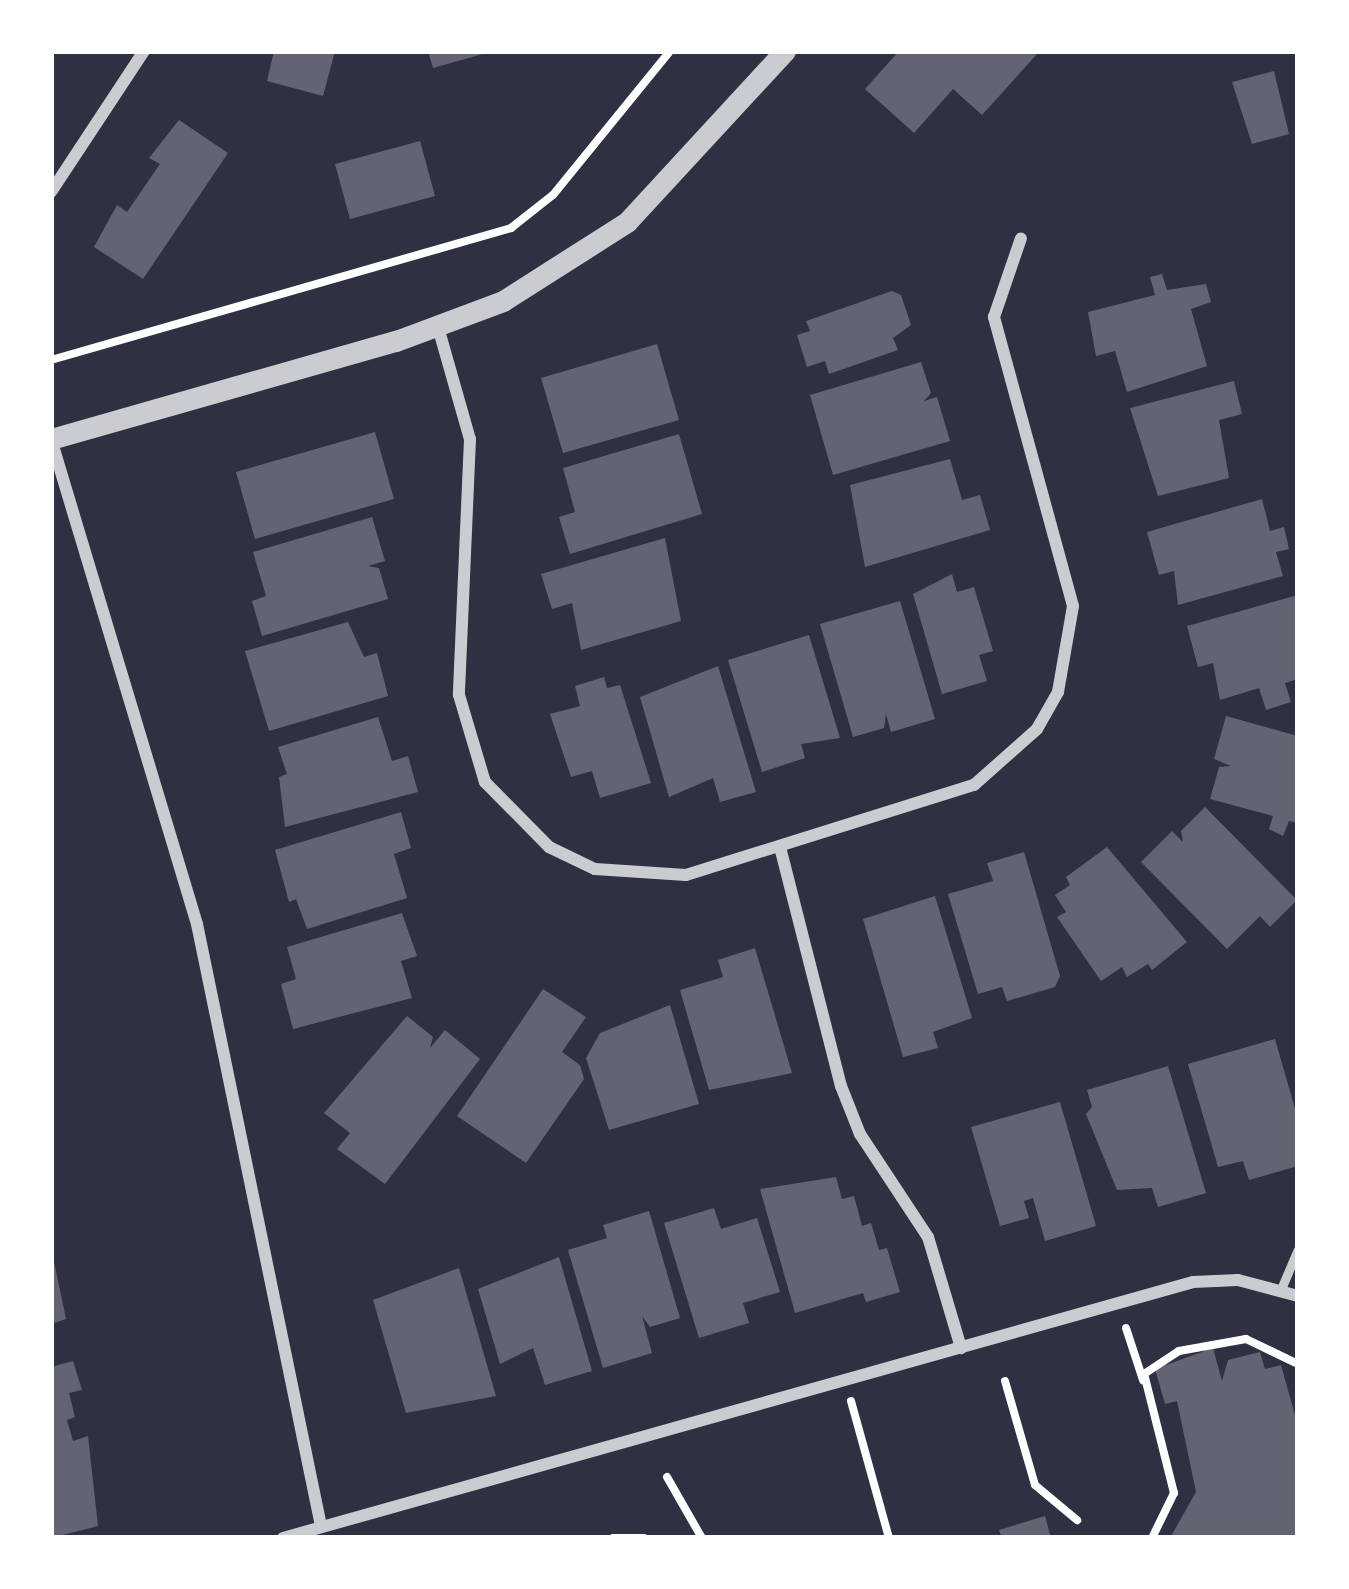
<!DOCTYPE html>
<style>
body{margin:0}
#map{position:relative;width:1349px;height:1589px;overflow:hidden;background:#2d3142;font-family:"Source Serif 4",serif}
div>[style]{position:absolute}
[style*='--x']{left:calc(var(--x)*1px);top:calc(var(--y)*1px);width:calc(var(--w)*1px);rotate:calc(var(--a)*1deg)}
.building>*{inset:0;background:#626471}
.path>*{height:8px;margin:-4px;padding:0 4px;transform-origin:4px;border-radius:4px;background:#fff}
.service>*{height:9px;margin:-4.5px;padding:0 4.5px;transform-origin:4.5px;border-radius:4.5px;background:#caccd0}
.minor>*{height:12px;margin:-6px;padding:0 6px;transform-origin:6px;border-radius:6px;background:#caccd0}
.tertiary>*{height:21px;margin:-10.5px;padding:0 10.5px;transform-origin:10.5px;border-radius:10.5px;background:#caccd0}
span{translate:-50% -50%;white-space:nowrap;text-align:center;line-height:1.15;-webkit-text-stroke:10px #fff;paint-order:stroke}
.frame{position:absolute;inset:0;border:54px solid #fff;pointer-events:none}
</style>
<div id="map">
<div class="building">
<div style="clip-path:polygon(274px 51px,335px 51px,323px 96px,267px 81px)"></div>
<div style="clip-path:polygon(428px 51px,490px 51px,490px 52px,433px 68px)"></div>
<div style="clip-path:polygon(899px 51px,1035px 51px,1038px 53px,982px 115px,953px 89px,914px 133px,865px 89px)"></div>
<div style="clip-path:polygon(1274px 71px,1289px 134px,1252px 144px,1232px 82px)"></div>
<div style="clip-path:polygon(179px 120px,228px 153px,143px 279px,94px 247px,117px 205px,127px 212px,160px 164px,149px 158px)"></div>
<div style="clip-path:polygon(420px 141px,435px 196px,350px 219px,335px 164px)"></div>
<div style="clip-path:polygon(1162px 274px,1167px 290px,1206px 284px,1211px 302px,1191px 309px,1207px 366px,1127px 392px,1115px 351px,1096px 356px,1088px 312px,1155px 295px,1150px 277px)"></div>
<div style="clip-path:polygon(892px 291px,901px 295px,911px 325px,893px 338px,898px 350px,829px 374px,825px 361px,807px 367px,797px 335px,810px 331px,806px 321px)"></div>
<div style="clip-path:polygon(657px 344px,679px 420px,563px 453px,541px 378px)"></div>
<div style="clip-path:polygon(921px 362px,931px 393px,924px 401px,937px 397px,950px 441px,833px 475px,810px 395px)"></div>
<div style="clip-path:polygon(1234px 381px,1242px 414px,1219px 420px,1229px 478px,1158px 496px,1130px 408px)"></div>
<div style="clip-path:polygon(375px 432px,394px 499px,255px 539px,236px 472px)"></div>
<div style="clip-path:polygon(679px 434px,702px 514px,570px 554px,559px 517px,575px 512px,563px 468px)"></div>
<div style="clip-path:polygon(950px 459px,962px 500px,980px 495px,990px 530px,865px 567px,850px 485px)"></div>
<div style="clip-path:polygon(1262px 499px,1270px 531px,1284px 527px,1289px 549px,1276px 552px,1283px 576px,1178px 605px,1174px 571px,1159px 575px,1147px 532px)"></div>
<div style="clip-path:polygon(372px 517px,385px 561px,368px 566px,379px 568px,388px 599px,262px 636px,252px 601px,266px 596px,253px 552px)"></div>
<div style="clip-path:polygon(665px 538px,681px 621px,581px 650px,572px 603px,552px 609px,541px 574px)"></div>
<div style="clip-path:polygon(952px 574px,957px 592px,974px 587px,993px 651px,979px 655px,987px 681px,942px 694px,913px 594px)"></div>
<div style="clip-path:polygon(1298px 595px,1298px 679px,1285px 683px,1291px 702px,1266px 710px,1259px 688px,1220px 700px,1213px 663px,1198px 667px,1187px 626px)"></div>
<div style="clip-path:polygon(900px 601px,935px 719px,891px 732px,886px 714px,884px 728px,853px 737px,820px 624px)"></div>
<div style="clip-path:polygon(348px 622px,364px 657px,377px 653px,388px 696px,269px 731px,245px 651px)"></div>
<div style="clip-path:polygon(809px 635px,840px 738px,801px 744px,805px 758px,762px 772px,728px 660px)"></div>
<div style="clip-path:polygon(718px 666px,756px 792px,720px 802px,713px 778px,669px 797px,640px 697px)"></div>
<div style="clip-path:polygon(604px 677px,607px 688px,620px 685px,651px 783px,600px 798px,592px 771px,571px 777px,550px 714px,580px 706px,575px 686px)"></div>
<div style="clip-path:polygon(1226px 716px,1298px 736px,1298px 823px,1289px 821px,1283px 836px,1269px 829px,1273px 816px,1210px 799px,1219px 767px,1231px 766px,1214px 759px)"></div>
<div style="clip-path:polygon(378px 717px,392px 761px,408px 756px,418px 792px,285px 827px,279px 777px,287px 774px,278px 747px)"></div>
<div style="clip-path:polygon(1205px 807px,1297px 900px,1270px 927px,1260px 916px,1227px 949px,1141px 862px,1172px 831px,1183px 842px,1181px 831px)"></div>
<div style="clip-path:polygon(401px 812px,411px 848px,394px 854px,407px 898px,307px 929px,296px 899px,289px 902px,275px 850px)"></div>
<div style="clip-path:polygon(1107px 847px,1187px 942px,1152px 970px,1148px 964px,1127px 977px,1122px 967px,1101px 981px,1057px 917px,1066px 912px,1055px 895px,1070px 885px,1066px 877px)"></div>
<div style="clip-path:polygon(1024px 852px,1060px 976px,1055px 987px,1007px 1001px,1002px 987px,978px 994px,948px 894px,993px 881px,987px 863px)"></div>
<div style="clip-path:polygon(935px 896px,972px 1018px,933px 1032px,938px 1048px,903px 1057px,863px 919px)"></div>
<div style="clip-path:polygon(402px 913px,417px 956px,401px 961px,412px 998px,293px 1029px,281px 984px,296px 979px,287px 947px)"></div>
<div style="clip-path:polygon(755px 948px,792px 1073px,709px 1090px,680px 990px,723px 977px,718px 960px)"></div>
<div style="clip-path:polygon(543px 989px,586px 1017px,562px 1052px,580px 1065px,584px 1079px,526px 1163px,457px 1116px)"></div>
<div style="clip-path:polygon(670px 1005px,699px 1104px,609px 1130px,586px 1058px,600px 1033px)"></div>
<div style="clip-path:polygon(407px 1016px,433px 1037px,430px 1048px,445px 1030px,480px 1059px,385px 1184px,337px 1149px,350px 1133px,324px 1113px)"></div>
<div style="clip-path:polygon(1275px 1039px,1298px 1119px,1298px 1166px,1249px 1180px,1243px 1161px,1218px 1167px,1188px 1064px)"></div>
<div style="clip-path:polygon(1168px 1066px,1206px 1193px,1158px 1207px,1152px 1188px,1117px 1190px,1086px 1114px,1092px 1107px,1087px 1090px)"></div>
<div style="clip-path:polygon(1060px 1102px,1096px 1226px,1045px 1241px,1033px 1198px,1024px 1201px,1029px 1218px,1000px 1226px,971px 1127px)"></div>
<div style="clip-path:polygon(836px 1177px,842px 1199px,854px 1196px,862px 1226px,871px 1223px,879px 1250px,887px 1248px,900px 1292px,866px 1302px,863px 1293px,795px 1313px,760px 1189px)"></div>
<div style="clip-path:polygon(714px 1208px,721px 1229px,757px 1218px,780px 1292px,743px 1303px,749px 1323px,699px 1338px,664px 1223px)"></div>
<div style="clip-path:polygon(649px 1211px,680px 1318px,650px 1327px,642px 1316px,652px 1353px,603px 1368px,568px 1250px,607px 1238px,603px 1225px)"></div>
<div style="clip-path:polygon(51px 1247px,66px 1319px,51px 1324px)"></div>
<div style="clip-path:polygon(559px 1257px,592px 1371px,545px 1385px,533px 1348px,500px 1364px,478px 1289px)"></div>
<div style="clip-path:polygon(459px 1268px,496px 1396px,406px 1413px,373px 1300px)"></div>
<div style="clip-path:polygon(1213px 1348px,1222px 1381px,1228px 1360px,1260px 1352px,1265px 1369px,1281px 1365px,1298px 1426px,1298px 1538px,1170px 1538px,1196px 1492px,1177px 1401px,1165px 1404px,1155px 1369px)"></div>
<div style="clip-path:polygon(73px 1361px,82px 1390px,69px 1393px,75px 1417px,67px 1420px,73px 1441px,88px 1436px,98px 1526px,51px 1538px,51px 1367px)"></div>
<div style="clip-path:polygon(1045px 1516px,1051px 1538px,1002px 1538px,999px 1530px)"></div>
</div>
<div class="path">
<div style="--x:51;--y:360;--w:479;--a:-16"></div>
<div style="--x:511;--y:228;--w:53;--a:-38.2"></div>
<div style="--x:553;--y:195;--w:186;--a:-50.9"></div>
<div style="--x:1126;--y:1328;--w:55;--a:71.9"></div>
<div style="--x:1005;--y:1381;--w:108;--a:73.9"></div>
<div style="--x:1035;--y:1485;--w:55;--a:39.8"></div>
<div style="--x:851;--y:1401;--w:142;--a:74.5"></div>
<div style="--x:667;--y:1477;--w:70;--a:60.2"></div>
<div style="--x:613;--y:1538;--w:31;--a:0"></div>
<div style="--x:1152;--y:1538;--w:50;--a:-63.9"></div>
<div style="--x:1174;--y:1493;--w:123;--a:-104.1"></div>
<div style="--x:1144;--y:1374;--w:42;--a:-33.3"></div>
<div style="--x:1179;--y:1351;--w:68;--a:-10.2"></div>
<div style="--x:1246;--y:1339;--w:58;--a:25.7"></div>
</div>
<div class="service">
<div style="--x:1281;--y:1289;--w:43;--a:-67"></div>
</div>
<div class="minor">
<div style="--x:51;--y:192;--w:169;--a:-56.6"></div>
<div style="--x:438;--y:327;--w:116;--a:74.1"></div>
<div style="--x:470;--y:439;--w:256;--a:92.5"></div>
<div style="--x:459;--y:695;--w:91;--a:73.4"></div>
<div style="--x:485;--y:782;--w:91;--a:45.4"></div>
<div style="--x:549;--y:847;--w:51;--a:25.6"></div>
<div style="--x:595;--y:869;--w:91;--a:3.8"></div>
<div style="--x:686;--y:875;--w:302;--a:-17.4"></div>
<div style="--x:974;--y:785;--w:84;--a:-41.6"></div>
<div style="--x:1037;--y:729;--w:43;--a:-60.4"></div>
<div style="--x:1058;--y:692;--w:87;--a:-80.1"></div>
<div style="--x:1073;--y:606;--w:300;--a:-105.3"></div>
<div style="--x:994;--y:317;--w:83;--a:-71.1"></div>
<div style="--x:51;--y:439;--w:506;--a:73.25"></div>
<div style="--x:197;--y:924;--w:615;--a:78.36"></div>
<div style="--x:780;--y:847;--w:247;--a:75.7"></div>
<div style="--x:841;--y:1086;--w:52;--a:68.4"></div>
<div style="--x:860;--y:1134;--w:123;--a:56.6"></div>
<div style="--x:928;--y:1237;--w:116;--a:73.4"></div>
<div style="--x:283;--y:1538;--w:945;--a:-15.71"></div>
<div style="--x:1193;--y:1282;--w:45;--a:-2.5"></div>
<div style="--x:1238;--y:1280;--w:62;--a:14.9"></div>
</div>
<div class="tertiary">
<div style="--x:51;--y:439;--w:359;--a:-15.9"></div>
<div style="--x:396;--y:341;--w:114;--a:-20.5"></div>
<div style="--x:503;--y:301;--w:147;--a:-32.5"></div>
<div style="--x:627;--y:222;--w:233;--a:-47.3"></div>
</div>
<div class="frame"></div>
</div>
